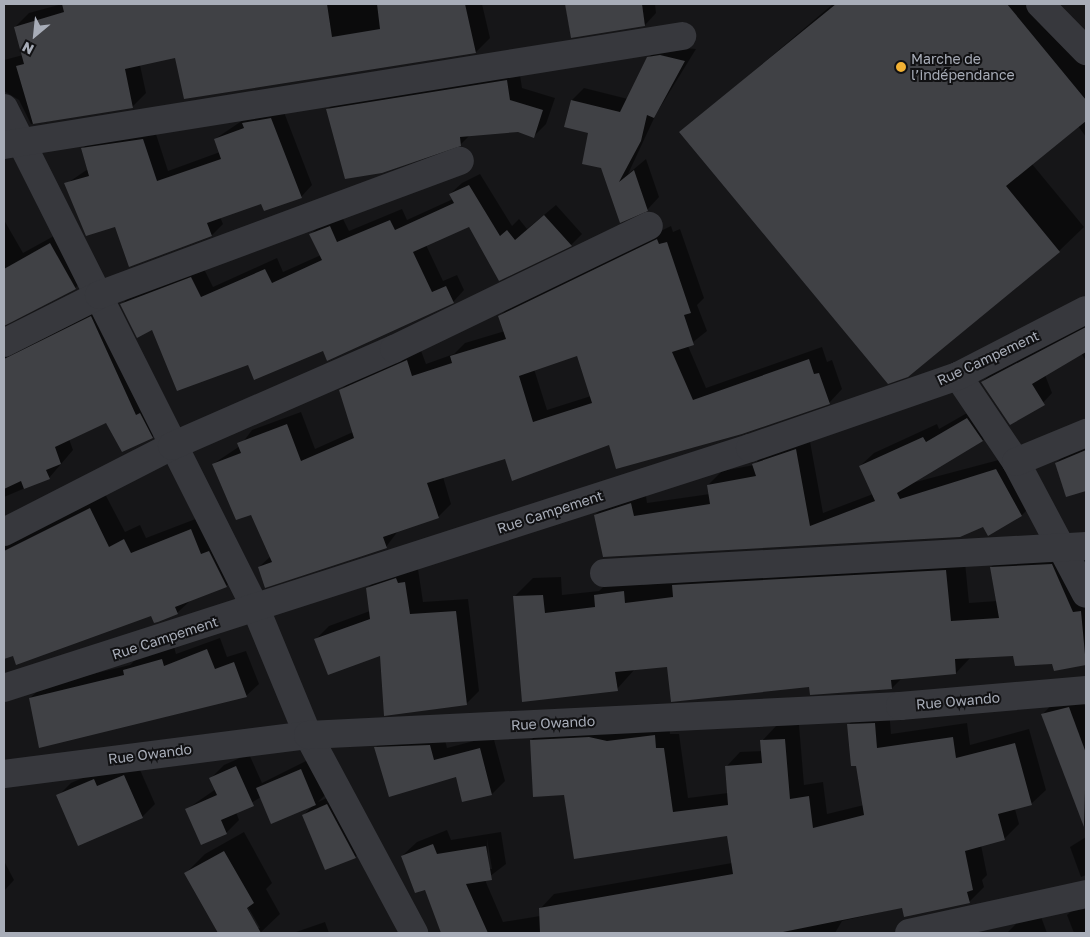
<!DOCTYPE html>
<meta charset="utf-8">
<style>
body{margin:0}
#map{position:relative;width:1090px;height:937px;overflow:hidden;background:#161618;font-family:"Golos Text",sans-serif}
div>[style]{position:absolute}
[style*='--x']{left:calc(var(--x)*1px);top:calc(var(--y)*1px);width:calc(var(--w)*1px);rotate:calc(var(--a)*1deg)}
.shadow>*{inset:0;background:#0007}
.building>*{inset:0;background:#404145}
.street>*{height:28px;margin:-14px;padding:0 14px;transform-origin:14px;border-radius:14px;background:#37383d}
.dots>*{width:14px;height:14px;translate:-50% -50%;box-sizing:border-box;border:2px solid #111113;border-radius:50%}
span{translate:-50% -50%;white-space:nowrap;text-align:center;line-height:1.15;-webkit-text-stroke:4px #111113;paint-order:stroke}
.poi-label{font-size:14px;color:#a8adb8}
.left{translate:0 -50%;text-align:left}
.street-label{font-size:14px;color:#a8adb8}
.frame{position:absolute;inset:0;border:5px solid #a8adb8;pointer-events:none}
.north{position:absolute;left:10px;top:10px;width:50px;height:50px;-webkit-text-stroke:4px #111113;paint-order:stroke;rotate:208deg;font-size:14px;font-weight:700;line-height:20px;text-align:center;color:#a8adb8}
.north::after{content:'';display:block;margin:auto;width:18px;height:22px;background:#a8adb8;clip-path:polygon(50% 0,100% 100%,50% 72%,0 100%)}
</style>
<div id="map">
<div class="shadow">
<div style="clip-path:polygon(62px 4px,482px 4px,490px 38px,476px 52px,176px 57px,140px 65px,146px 93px,132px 107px,31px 124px,19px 100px,4px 91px,4px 60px,23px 55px,15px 27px,29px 13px)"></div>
<div style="clip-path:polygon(594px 4px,655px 4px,656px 13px,645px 25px,592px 33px,588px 10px)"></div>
<div style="clip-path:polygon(833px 4px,1051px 4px,1086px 46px,1086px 137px,1078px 126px,1032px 164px,1084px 227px,1059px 251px,681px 133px)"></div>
<div style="clip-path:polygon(661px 46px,696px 49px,656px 114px,628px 174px,646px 159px,659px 197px,647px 210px,621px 221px,590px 132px,572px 100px,584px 88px,628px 99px,648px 58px)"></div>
<div style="clip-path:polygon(519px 68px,522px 88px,555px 98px,546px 124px,534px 136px,518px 131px,470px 135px,460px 145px,328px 109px,340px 97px)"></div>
<div style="clip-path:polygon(282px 107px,312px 185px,301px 197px,262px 202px,220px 217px,223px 224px,212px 235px,130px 266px,116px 226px,66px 184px,88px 169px,82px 149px,93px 138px,154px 128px,168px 171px,220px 152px,215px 139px,255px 112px)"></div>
<div style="clip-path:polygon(480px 174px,512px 226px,519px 219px,527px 229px,556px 205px,582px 234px,571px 245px,500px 279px,469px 226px,426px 245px,443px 281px,457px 275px,464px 290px,453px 302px,323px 349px,248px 364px,152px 328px,122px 304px,133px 293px,203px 267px,213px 287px,277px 258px,283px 272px,321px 255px,311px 234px,322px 223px,341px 215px,349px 231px,402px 209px,407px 220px,453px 199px,450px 194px,462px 183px)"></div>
<div style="clip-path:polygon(4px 220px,23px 253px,63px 231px,88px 275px,75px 288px,4px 324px)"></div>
<div style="clip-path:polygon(evenodd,671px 226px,673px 232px,680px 229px,704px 298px,697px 305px,707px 331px,688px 346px,706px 388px,822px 347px,827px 362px,832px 360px,842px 389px,829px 403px,610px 444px,505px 457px,443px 477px,451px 504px,438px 517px,398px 531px,386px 547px,259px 567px,271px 556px,252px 513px,213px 464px,240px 446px,252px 430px,301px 412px,315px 449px,353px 432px,341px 390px,354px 377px,420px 348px,426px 364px,454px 354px,465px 343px,505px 331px,500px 316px,513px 303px,671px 226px,578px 354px,591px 396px,547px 410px,534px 369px,578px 354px)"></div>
<div style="clip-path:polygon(104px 305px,165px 425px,152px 437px,107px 422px,69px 439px,73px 450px,49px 478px,4px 497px,4px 338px)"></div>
<div style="clip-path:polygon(1086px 322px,1086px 361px,1081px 353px,1045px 375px,1052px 393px,1040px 406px,982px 382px,995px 370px)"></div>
<div style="clip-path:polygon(981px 405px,996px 427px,983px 440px,912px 483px,1010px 457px,1035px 502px,1022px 515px,988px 534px,984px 526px,959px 536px,595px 515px,609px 501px,645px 490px,647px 503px,710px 494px,708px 485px,722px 471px,754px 465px,768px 450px,809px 436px,823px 513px,873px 494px,860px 466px,874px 453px,937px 424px,939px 429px)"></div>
<div style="clip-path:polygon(1086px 442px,1086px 490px,1066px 496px,1056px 463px,1073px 447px)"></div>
<div style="clip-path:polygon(105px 494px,125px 532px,140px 525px,146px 538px,206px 515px,242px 571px,226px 586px,191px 600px,177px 613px,152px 615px,7px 657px,4px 542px)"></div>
<div style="clip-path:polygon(1070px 546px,1086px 583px,1086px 664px,1055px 670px,1053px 662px,1014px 655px,971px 657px,956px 673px,902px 678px,892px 688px,810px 686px,668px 665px,635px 669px,617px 689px,514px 597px,533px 578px,561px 577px,562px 595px,599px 591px,614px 577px,642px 574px,643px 585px,964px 552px,969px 603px,997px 601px,991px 567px,1010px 549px)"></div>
<div style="clip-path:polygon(418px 569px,423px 602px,468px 599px,479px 691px,466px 704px,381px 654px,316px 639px,329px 626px,370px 611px,367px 589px,380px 575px)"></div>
<div style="clip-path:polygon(220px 638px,227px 657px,246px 651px,259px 684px,246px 696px,30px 698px,43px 686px,130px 665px,137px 658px,174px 647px,176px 654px)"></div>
<div style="clip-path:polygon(1081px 695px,1086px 708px,1086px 829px,1043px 714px,1055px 701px)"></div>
<div style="clip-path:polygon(evenodd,889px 709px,891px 734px,967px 723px,970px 745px,1029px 729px,1046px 790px,1031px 804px,1015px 809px,1019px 824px,1004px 839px,981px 845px,987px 875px,982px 880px,984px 887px,969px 902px,903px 907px,842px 921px,835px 933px,443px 933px,425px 888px,402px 856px,417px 842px,447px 830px,451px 840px,501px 832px,506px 864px,485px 880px,503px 922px,540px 916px,540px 909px,554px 894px,732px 863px,728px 834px,565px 794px,531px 740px,546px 726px,669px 721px,670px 734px,679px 734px,688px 798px,728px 793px,726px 767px,740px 752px,763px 751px,762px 741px,776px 726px,799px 725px,804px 785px,823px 782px,827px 814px,864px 805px,848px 725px,863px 710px,889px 709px,487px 839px,492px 869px,489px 869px,487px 839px)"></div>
<div style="clip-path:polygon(443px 732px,447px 748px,493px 736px,505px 781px,492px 794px,463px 801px,457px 776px,375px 748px,388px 735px)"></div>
<div style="clip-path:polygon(249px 754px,262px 783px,314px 757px,329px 791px,318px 802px,340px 792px,368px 844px,355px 857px,303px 816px,314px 804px,261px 797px,236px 812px,239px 820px,226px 833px,187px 809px,216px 789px,211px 778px,224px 765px)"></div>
<div style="clip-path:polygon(137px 763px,155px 804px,142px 817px,58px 796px,71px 783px,107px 767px)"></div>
<div style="clip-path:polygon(evenodd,244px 832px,272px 883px,266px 889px,280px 914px,260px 933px,219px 933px,186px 873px,205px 854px,244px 832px,245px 902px,260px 928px,257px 928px,245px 902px)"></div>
<div style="clip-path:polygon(1086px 837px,1086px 875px,1081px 877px,1070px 847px)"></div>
<div style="clip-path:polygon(4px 861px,14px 880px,4px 891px)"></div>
<div style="clip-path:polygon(1086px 899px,1086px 933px,1074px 933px,1067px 915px)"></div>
<div style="clip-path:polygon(1040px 914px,1047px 933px,1007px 933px,1018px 922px)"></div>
<div style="clip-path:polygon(325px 922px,329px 933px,295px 933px,296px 932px)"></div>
</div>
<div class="building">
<div style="clip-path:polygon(62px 4px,327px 4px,332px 37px,380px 29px,377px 4px,465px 4px,476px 53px,184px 99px,175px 58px,125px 69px,133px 108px,33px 124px,16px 66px,24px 64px,14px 27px,64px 12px)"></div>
<div style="clip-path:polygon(565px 4px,642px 4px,645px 26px,571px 38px)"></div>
<div style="clip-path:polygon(836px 4px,1007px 4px,1086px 100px,1086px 121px,1006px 186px,1060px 252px,908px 377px,888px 384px,679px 132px)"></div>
<div style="clip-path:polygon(660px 55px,685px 61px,654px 118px,647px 115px,641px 141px,619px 182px,634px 170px,648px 211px,620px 223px,601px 168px,582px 164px,588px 133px,564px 127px,571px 100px,620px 112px,647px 57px)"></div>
<div style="clip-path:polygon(507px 80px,510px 100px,543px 110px,534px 138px,518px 132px,460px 137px,461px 146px,382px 173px,345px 179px,326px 109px)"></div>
<div style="clip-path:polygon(271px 118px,302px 198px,264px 211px,261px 204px,207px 223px,212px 236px,129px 267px,115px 227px,86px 236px,64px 183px,89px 176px,81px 148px,143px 139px,157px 181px,221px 159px,214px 139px,244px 128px,242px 123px)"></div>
<div style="clip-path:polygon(469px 185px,500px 236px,507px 230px,515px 240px,544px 215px,572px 246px,499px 281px,469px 227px,413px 252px,432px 292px,446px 286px,454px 303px,327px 361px,323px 351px,254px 380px,248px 365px,177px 391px,152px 330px,137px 338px,120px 304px,191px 277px,201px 297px,265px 269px,272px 283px,322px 260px,309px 234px,330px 226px,337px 242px,390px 220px,395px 230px,454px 203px,449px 194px)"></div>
<div style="clip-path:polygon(evenodd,657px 239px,659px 244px,667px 242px,691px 313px,684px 315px,694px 345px,672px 352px,693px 400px,809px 359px,814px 374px,819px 373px,830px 404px,742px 434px,616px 469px,609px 445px,512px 481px,505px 459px,427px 483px,439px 518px,383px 537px,387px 548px,265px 588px,258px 567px,272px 562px,251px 515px,236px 520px,212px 464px,241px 453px,237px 443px,287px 424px,301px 461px,354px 438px,339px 390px,407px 360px,412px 376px,452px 363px,450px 356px,506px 339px,498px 316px,657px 239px,577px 356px,592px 403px,533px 422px,519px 376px,577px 356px)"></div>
<div style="clip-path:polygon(50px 243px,76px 289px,4px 326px,4px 269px)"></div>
<div style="clip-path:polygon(91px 316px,136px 415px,140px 413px,153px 438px,122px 452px,106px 423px,55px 447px,61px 464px,46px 470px,50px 479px,24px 489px,21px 481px,4px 489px,4px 359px)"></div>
<div style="clip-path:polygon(1086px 327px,1086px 352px,1032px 384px,1045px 405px,1010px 425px,981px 382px)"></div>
<div style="clip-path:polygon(967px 418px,983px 441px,897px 493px,900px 499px,996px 469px,1022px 516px,988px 536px,983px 527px,960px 537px,603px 557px,594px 515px,631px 503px,634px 516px,710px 504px,707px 485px,756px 476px,752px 464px,796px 449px,810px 526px,875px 501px,859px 466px,923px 437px,926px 442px)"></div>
<div style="clip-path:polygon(1086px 450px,1086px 491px,1066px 497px,1055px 463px)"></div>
<div style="clip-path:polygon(90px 508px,109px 547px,124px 539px,131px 553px,191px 529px,201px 554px,209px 551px,227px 587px,175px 607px,178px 614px,158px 622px,154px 623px,151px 616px,16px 665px,13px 656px,4px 659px,4px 551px)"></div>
<div style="clip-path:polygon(1052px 564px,1073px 612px,1081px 611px,1086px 665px,1054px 671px,1052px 664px,1015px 666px,1013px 656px,955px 659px,956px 674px,891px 680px,892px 689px,810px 695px,809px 687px,671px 702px,667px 667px,615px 672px,618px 691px,522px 702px,513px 596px,543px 595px,545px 613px,595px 607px,594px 595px,624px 591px,625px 603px,673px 597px,672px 585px,946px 570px,951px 621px,999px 618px,990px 567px)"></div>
<div style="clip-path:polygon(396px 578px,398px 583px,405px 582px,410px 614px,456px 611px,467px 705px,384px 716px,380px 656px,328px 675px,314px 639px,370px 619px,366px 588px)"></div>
<div style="clip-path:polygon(207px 649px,215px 669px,234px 662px,247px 697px,39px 748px,29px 698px,124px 675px,123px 670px,162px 659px,164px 666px)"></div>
<div style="clip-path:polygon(1069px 707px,1086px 753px,1084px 827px,1041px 714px)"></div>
<div style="clip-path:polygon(875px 723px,877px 748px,953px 737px,956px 758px,1015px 743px,1032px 805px,998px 814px,1005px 840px,965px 851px,973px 890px,967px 892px,970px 903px,904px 917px,902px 908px,778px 933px,540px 933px,539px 908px,733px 874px,727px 836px,574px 859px,564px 795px,533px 797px,530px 740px,589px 737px,607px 741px,655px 735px,656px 748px,664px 748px,673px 812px,728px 805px,725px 766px,762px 763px,760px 740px,785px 739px,790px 799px,809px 796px,813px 828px,864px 815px,856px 766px,851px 766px,847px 724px)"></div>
<div style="clip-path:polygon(430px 745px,434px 760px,480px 748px,492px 795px,462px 802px,456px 777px,389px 797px,374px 747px)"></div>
<div style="clip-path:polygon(236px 766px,254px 806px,221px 820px,227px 834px,201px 845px,185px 809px,217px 795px,209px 778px)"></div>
<div style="clip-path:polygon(301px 769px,316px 805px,271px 824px,256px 788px)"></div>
<div style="clip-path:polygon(124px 775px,143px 818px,78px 846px,56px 795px,94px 779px,97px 786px)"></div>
<div style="clip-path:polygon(327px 804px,356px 858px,325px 870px,302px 815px)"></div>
<div style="clip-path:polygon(433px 844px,437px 854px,486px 846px,492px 880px,466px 884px,488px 933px,441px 933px,425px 890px,415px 893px,401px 856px)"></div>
<div style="clip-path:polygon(224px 851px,254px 903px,247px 908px,261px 933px,218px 933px,184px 873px)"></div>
</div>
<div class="street">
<div style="--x:1040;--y:4;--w:66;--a:45.6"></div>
<div style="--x:4;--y:108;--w:561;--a:63.3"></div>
<div style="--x:256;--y:609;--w:136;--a:67.6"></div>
<div style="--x:308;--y:735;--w:225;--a:61.8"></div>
<div style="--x:4;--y:145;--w:687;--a:-9.13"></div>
<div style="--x:4;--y:343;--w:106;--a:-26.8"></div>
<div style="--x:99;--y:295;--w:385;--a:-20.4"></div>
<div style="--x:958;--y:376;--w:104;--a:56"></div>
<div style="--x:1016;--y:462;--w:149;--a:62.1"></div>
<div style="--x:1016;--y:462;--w:76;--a:-22.5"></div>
<div style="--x:4;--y:532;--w:189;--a:-27.1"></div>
<div style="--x:172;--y:446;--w:242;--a:-23.6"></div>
<div style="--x:394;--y:349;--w:283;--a:-25.8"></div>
<div style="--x:604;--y:573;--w:483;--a:-3.2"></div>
<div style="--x:4;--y:688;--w:784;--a:-17.83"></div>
<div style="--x:750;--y:448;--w:220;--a:-19.1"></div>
<div style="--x:958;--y:376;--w:144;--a:-27.3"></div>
<div style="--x:4;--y:774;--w:306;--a:-7.3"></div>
<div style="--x:308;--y:735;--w:593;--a:-2.8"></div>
<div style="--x:900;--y:706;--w:187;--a:-4.9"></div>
<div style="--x:909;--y:933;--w:181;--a:-12.4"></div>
</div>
<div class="dots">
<div style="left:901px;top:67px;background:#f2b134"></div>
</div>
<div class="poi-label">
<span class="left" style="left:911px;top:67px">Marche de<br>l’indépendance</span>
</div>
<div class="street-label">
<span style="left:988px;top:358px;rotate:-25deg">Rue Campement</span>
<span style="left:550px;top:512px;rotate:-18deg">Rue Campement</span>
<span style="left:165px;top:638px;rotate:-18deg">Rue Campement</span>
<span style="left:958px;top:701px;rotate:-5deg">Rue Owando</span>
<span style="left:553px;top:723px;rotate:-3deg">Rue Owando</span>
<span style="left:150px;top:754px;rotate:-7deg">Rue Owando</span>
</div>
<div class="frame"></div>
<div class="north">N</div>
</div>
